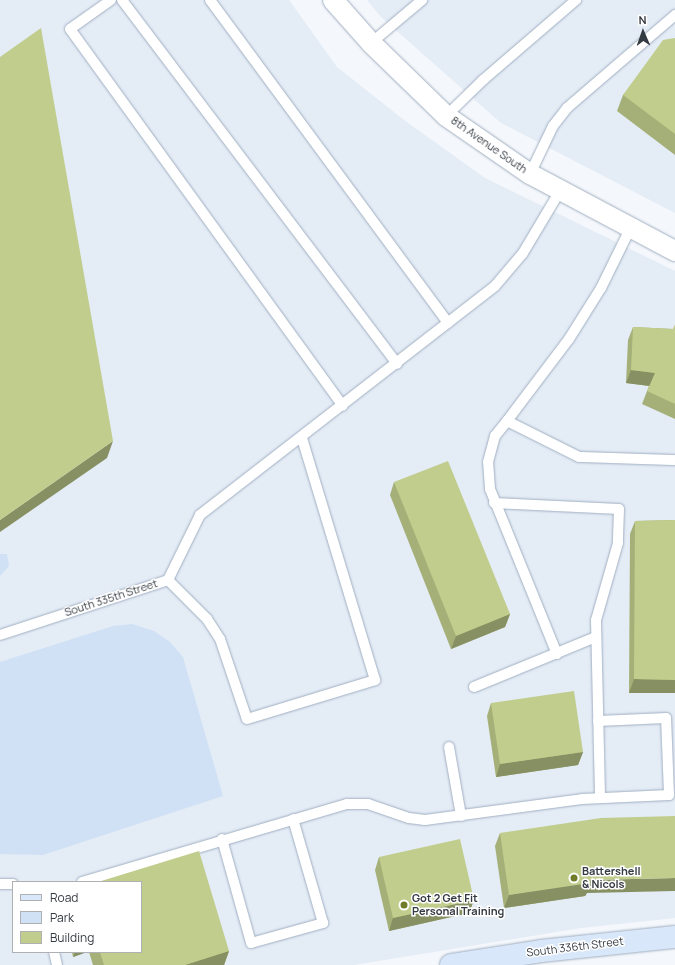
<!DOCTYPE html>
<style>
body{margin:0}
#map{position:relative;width:675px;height:965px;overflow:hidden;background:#f4f7fb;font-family:Manrope,sans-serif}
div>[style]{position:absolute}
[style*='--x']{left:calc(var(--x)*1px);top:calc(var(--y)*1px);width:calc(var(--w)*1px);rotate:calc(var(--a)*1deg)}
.built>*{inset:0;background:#e4ecf6}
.green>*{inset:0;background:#d0e1f6}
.roads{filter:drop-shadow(0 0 1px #a0afc1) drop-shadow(0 0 1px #a0afc1)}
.service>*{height:10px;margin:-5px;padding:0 5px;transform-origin:5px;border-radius:5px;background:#fff}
.minor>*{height:20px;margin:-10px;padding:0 10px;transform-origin:10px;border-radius:10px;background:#fff}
.secondary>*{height:22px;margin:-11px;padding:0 11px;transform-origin:11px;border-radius:11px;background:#d9e7fa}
.wall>*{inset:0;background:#a5b078}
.shaded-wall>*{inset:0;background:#869062}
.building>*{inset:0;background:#c0cd8c}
.dots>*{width:11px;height:11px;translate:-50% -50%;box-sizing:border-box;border:2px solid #fff;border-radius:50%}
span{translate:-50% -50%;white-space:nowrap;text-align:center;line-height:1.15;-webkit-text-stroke:3px #fff;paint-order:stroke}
.street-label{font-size:11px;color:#343a41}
.poi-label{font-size:11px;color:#343a41;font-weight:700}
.left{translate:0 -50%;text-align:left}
.legend{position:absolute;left:12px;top:881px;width:130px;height:72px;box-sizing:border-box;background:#fff;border:1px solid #aeb0b3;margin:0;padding:5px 7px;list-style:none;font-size:12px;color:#343a41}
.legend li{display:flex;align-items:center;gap:8px;height:20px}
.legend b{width:20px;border:1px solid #aeb0b3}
.north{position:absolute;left:623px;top:12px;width:40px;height:40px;-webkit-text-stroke:3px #fff;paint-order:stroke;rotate:358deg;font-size:11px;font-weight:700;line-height:16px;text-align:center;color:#343a41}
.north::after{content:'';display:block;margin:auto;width:14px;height:18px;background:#343a41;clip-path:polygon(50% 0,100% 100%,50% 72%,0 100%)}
</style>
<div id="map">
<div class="built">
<div style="clip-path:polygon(evenodd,0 0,289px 0,337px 67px,404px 120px,485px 178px,675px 271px,675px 918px,581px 928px,354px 965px,0 965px,0 0,13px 882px,141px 882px,141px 952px,13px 952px,13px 882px)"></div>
<div style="clip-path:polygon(367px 0,675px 0,675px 213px,501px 123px,381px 17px)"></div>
</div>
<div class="green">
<div style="clip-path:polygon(0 554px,7px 554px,9px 566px,0 576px)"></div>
<div style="clip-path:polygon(132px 624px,154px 631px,170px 642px,183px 657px,223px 796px,43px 855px,0 854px,0 662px,113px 626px)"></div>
</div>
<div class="roads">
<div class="service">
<div style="--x:111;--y:0;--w:50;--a:144.7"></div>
<div style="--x:70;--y:29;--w:465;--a:54.1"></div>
<div style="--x:122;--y:0;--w:456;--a:52.9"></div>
<div style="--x:210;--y:0;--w:401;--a:53.6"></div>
<div style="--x:371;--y:43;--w:67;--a:-40.1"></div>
<div style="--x:446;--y:116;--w:52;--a:-44.2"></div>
<div style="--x:483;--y:80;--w:123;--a:-40.7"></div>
<div style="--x:530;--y:174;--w:53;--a:-64.4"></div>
<div style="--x:553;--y:126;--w:23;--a:-52"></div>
<div style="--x:567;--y:108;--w:143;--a:-40.7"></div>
<div style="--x:507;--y:421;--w:103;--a:-52.9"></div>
<div style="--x:569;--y:339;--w:60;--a:-57.9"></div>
<div style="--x:601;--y:288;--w:66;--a:-63.8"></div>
<div style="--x:494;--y:503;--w:125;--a:2.7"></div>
<div style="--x:619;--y:509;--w:34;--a:92"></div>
<div style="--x:618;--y:543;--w:80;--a:105.9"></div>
<div style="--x:596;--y:620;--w:178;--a:88.7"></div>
<div style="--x:168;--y:580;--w:55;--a:45"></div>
<div style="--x:207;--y:619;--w:24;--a:57"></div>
<div style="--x:220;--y:639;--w:84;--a:71.4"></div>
<div style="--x:247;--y:719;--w:134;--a:-16.9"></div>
<div style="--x:375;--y:680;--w:253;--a:-106.8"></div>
<div style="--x:0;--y:635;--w:177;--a:-18.1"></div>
<div style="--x:168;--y:580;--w:72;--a:-63.8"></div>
<div style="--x:200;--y:515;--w:373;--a:-37.8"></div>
<div style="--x:495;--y:286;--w:43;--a:-49.7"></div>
<div style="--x:523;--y:253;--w:72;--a:-59.2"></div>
<div style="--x:557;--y:654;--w:178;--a:-112.1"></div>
<div style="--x:490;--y:489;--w:27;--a:-94"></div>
<div style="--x:488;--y:462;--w:27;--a:-75"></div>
<div style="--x:495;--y:436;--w:19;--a:-51"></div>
<div style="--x:507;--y:421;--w:80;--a:26.6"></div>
<div style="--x:579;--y:457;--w:96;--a:1.8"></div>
<div style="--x:474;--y:687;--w:132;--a:-22.3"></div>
<div style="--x:449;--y:747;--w:70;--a:80.1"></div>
<div style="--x:222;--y:839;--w:108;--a:74.4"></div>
<div style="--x:251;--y:943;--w:75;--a:-15.5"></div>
<div style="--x:323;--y:923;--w:108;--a:-106.1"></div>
<div style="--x:82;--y:882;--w:276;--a:-16.4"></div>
<div style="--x:347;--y:804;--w:21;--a:0"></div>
<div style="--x:368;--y:804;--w:43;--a:18.9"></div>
<div style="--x:409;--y:818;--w:16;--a:7"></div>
<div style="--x:425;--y:820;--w:158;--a:-7.6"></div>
<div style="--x:582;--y:799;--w:87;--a:-2.6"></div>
<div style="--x:669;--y:795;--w:77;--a:-92.2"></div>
<div style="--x:666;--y:718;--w:68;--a:177.5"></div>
<div style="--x:0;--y:884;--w:13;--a:0"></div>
<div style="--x:54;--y:952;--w:13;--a:77"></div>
</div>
<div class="minor">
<div style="--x:333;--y:0;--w:57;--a:48.5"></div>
<div style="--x:371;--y:43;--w:105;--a:44.2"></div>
<div style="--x:446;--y:116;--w:102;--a:34.6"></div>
<div style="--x:530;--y:174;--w:164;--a:28"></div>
</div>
<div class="secondary">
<div style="--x:451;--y:965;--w:91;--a:-8.8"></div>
<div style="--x:541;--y:951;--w:135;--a:-6"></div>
</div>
</div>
<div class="wall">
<div style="clip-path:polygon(675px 38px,675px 155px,617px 111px,623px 95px)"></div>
<div style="clip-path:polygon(675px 325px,675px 419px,642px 404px,649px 386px,626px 383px,628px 340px,633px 327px,673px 329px)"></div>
<div style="clip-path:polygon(394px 482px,510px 614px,505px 627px,451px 649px,390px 495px)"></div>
<div style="clip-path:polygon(675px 520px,675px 693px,629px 693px,630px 534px,635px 521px)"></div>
<div style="clip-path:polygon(491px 703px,583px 752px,578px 765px,496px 777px,487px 716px)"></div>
<div style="clip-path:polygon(500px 833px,587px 893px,585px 896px,504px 908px,495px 846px)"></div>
<div style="clip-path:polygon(379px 857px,474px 900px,469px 913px,389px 931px,375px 870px)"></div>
<div style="clip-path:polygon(229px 951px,224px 965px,93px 965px,89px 952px)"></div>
<div style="clip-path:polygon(72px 952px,87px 952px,73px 957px)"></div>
</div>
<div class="shaded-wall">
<div style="clip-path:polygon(631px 370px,655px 373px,650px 386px,626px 383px)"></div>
<div style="clip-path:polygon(113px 441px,107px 458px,0 532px,0 520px)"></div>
<div style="clip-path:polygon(510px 614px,505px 627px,451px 649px,456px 636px)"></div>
<div style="clip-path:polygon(634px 679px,675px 680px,675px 693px,629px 693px)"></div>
<div style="clip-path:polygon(583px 752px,578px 765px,496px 777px,500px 764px)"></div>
<div style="clip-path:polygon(675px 878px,675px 891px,587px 893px,585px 896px,504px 908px,509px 895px,590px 880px)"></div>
<div style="clip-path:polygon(474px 900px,469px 913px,389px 931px,393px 918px)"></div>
<div style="clip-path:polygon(229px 951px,224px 965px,185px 965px)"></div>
<div style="clip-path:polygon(75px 952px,87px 952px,73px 957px)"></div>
</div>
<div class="building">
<div style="clip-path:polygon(41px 28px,113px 441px,0 520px,0 57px)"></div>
<div style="clip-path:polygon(675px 38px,675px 134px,623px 95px,663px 40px)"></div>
<div style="clip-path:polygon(675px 325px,675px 404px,647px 391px,655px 373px,631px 370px,633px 327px,673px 329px)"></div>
<div style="clip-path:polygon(448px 461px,510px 614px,456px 636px,394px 482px)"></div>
<div style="clip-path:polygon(675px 520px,675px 680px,634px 679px,635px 521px)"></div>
<div style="clip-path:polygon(574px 691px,583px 752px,500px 764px,491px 703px)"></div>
<div style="clip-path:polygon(675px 816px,675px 878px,590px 880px,590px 883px,509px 895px,500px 833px,601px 818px)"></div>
<div style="clip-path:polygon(460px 839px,474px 900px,393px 918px,379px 857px)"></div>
<div style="clip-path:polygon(199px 851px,229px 951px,185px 965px,104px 965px,100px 952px,141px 952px,141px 882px,98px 882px)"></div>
</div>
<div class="dots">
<div style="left:574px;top:878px;background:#707c28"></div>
<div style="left:404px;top:905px;background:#707c28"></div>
</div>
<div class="street-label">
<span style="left:489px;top:145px;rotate:35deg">8th Avenue South</span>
<span style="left:111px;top:598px;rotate:-18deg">South 335th Street</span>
<span style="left:575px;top:947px;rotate:-7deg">South 336th Street</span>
</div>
<div class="poi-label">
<span class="left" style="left:582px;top:878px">Battershell<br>&amp; Nicols</span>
<span class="left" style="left:412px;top:905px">Got 2 Get Fit<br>Personal Training</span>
</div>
<ul class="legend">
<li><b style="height:5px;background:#d9e7fa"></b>Road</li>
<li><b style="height:11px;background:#d0e1f6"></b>Park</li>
<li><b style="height:11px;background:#c0cd8c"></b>Building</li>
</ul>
<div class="north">N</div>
</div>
